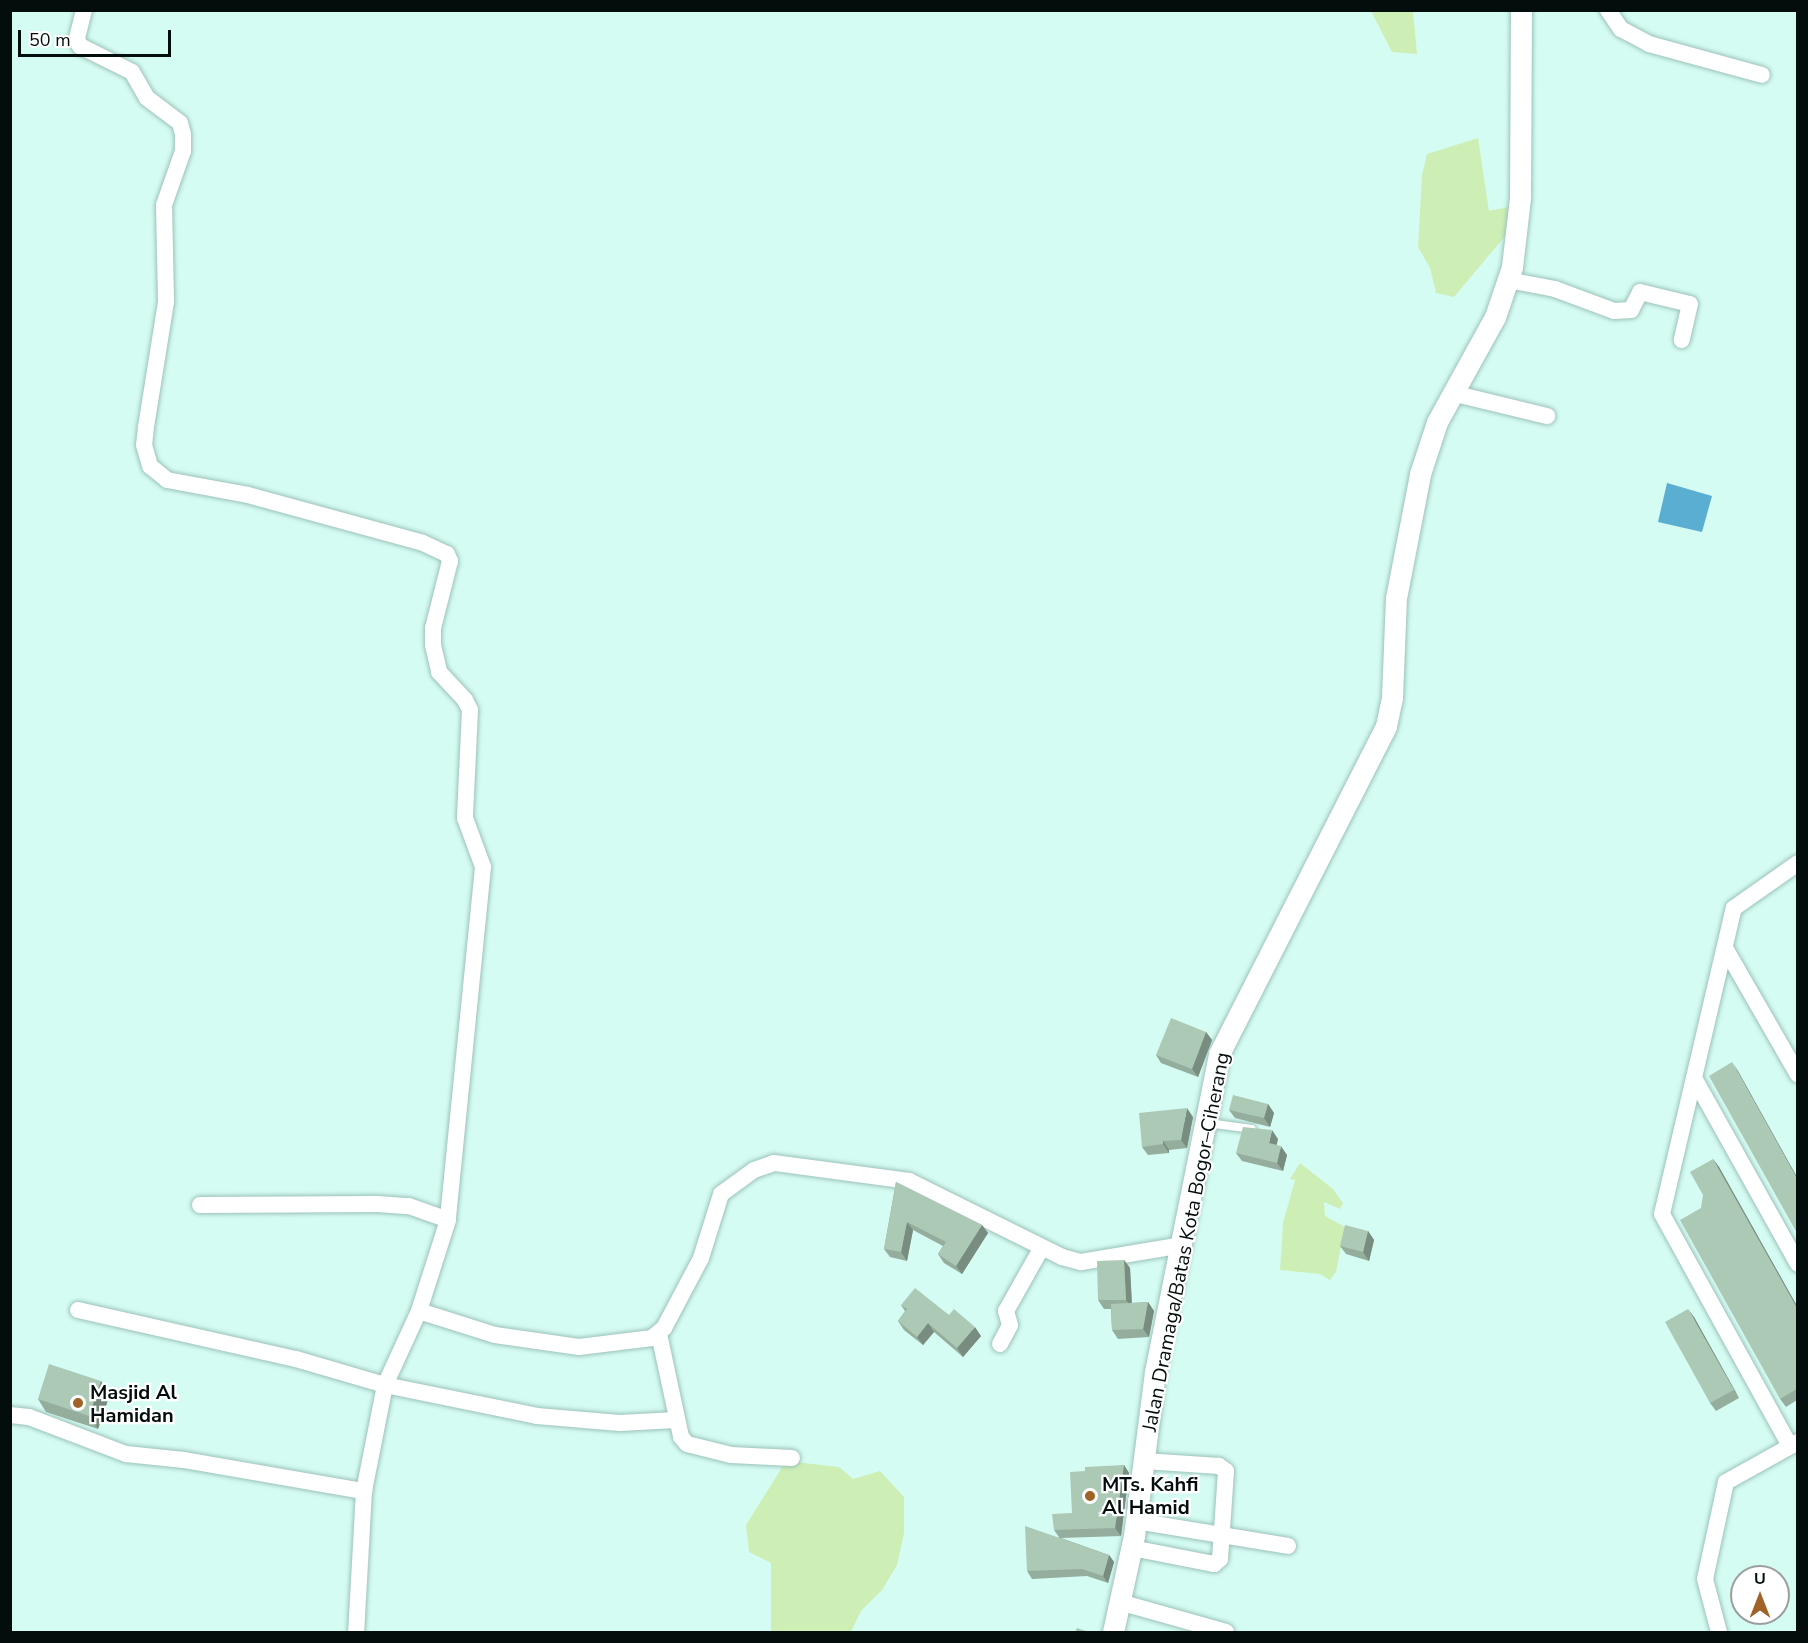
<!DOCTYPE html>
<meta charset="utf-8">
<style>
body{margin:0}
#map{position:relative;width:1808px;height:1643px;overflow:hidden;background:#d5fcf3;font-family:"Nunito Sans",sans-serif}
div>[style]{position:absolute}
[style*='--x']{left:calc(var(--x)*1px);top:calc(var(--y)*1px);width:calc(var(--w)*1px);rotate:calc(var(--a)*1deg)}
.green>*{inset:0;background:#cdefb5}
.water>*{inset:0;background:#5aaed2}
.roads{filter:drop-shadow(0 0 2px #9cc2ba) drop-shadow(0 0 2px #9cc2ba)}
.service>*{height:8px;margin:-4px;padding:0 4px;transform-origin:4px;border-radius:4px;background:#fff}
.minor>*{height:16px;margin:-8px;padding:0 8px;transform-origin:8px;border-radius:8px;background:#fff}
.tertiary>*{height:21px;margin:-10.5px;padding:0 10.5px;transform-origin:10.5px;border-radius:10.5px;background:#fff}
.wall>*{inset:0;background:#94ad9d}
.shaded-wall>*{inset:0;background:#788d7f}
.building>*{inset:0;background:#acc9b6}
.dots>*{width:16px;height:16px;translate:-50% -50%;box-sizing:border-box;border:3px solid #fff;border-radius:50%}
span{translate:-50% -50%;white-space:nowrap;text-align:center;line-height:1.15;-webkit-text-stroke:4.5px #fff;paint-order:stroke}
.street-label{font-size:20px;color:#030e0c}
.poi-label{font-size:20px;color:#030e0c;font-weight:700}
.left{translate:0 -50%;text-align:left}
.frame{position:absolute;inset:0;border:12px solid #030e0c;pointer-events:none}
.north{position:absolute;left:1730px;top:1565px;width:60px;height:60px;box-sizing:border-box;background:#fff;border:2px solid #9a9f9e;border-radius:50%;rotate:0deg;font-size:16px;font-weight:700;line-height:24px;text-align:center;color:#030e0c}
.north::after{content:'';display:block;margin:auto;width:21px;height:27px;background:#a06227;clip-path:polygon(50% 0,100% 100%,50% 72%,0 100%)}
.scale{position:absolute;left:18px;top:30px;width:153px;height:27px;box-sizing:border-box;border:3px solid #030e0c;border-top:0;padding-left:8px;font-size:18px;line-height:21px;white-space:nowrap;color:#030e0c;-webkit-text-stroke:4px #fff;paint-order:stroke}
</style>
<div id="map">
<div class="green">
<div style="clip-path:polygon(1371px 11px,1413px 11px,1417px 54px,1392px 52px)"></div>
<div style="clip-path:polygon(1478px 138px,1489px 211px,1512px 206px,1511px 229px,1454px 297px,1436px 293px,1430px 268px,1418px 247px,1422px 175px,1427px 154px)"></div>
<div style="clip-path:polygon(1300px 1163px,1333px 1189px,1343px 1203px,1340px 1209px,1324px 1202px,1325px 1216px,1345px 1227px,1336px 1272px,1330px 1280px,1320px 1274px,1280px 1270px,1283px 1223px,1295px 1180px,1290px 1179px)"></div>
<div style="clip-path:polygon(786px 1461px,839px 1467px,853px 1479px,880px 1471px,904px 1497px,904px 1533px,897px 1565px,882px 1590px,861px 1611px,851px 1632px,771px 1632px,771px 1563px,749px 1552px,746px 1525px)"></div>
</div>
<div class="water">
<div style="clip-path:polygon(1667px 483px,1712px 496px,1702px 532px,1658px 522px)"></div>
</div>
<div class="roads">
<div class="service">
<div style="--x:1208;--y:1123;--w:44;--a:7.8"></div>
</div>
<div class="minor">
<div style="--x:84;--y:10;--w:30;--a:104"></div>
<div style="--x:77;--y:39;--w:8;--a:67"></div>
<div style="--x:80;--y:46;--w:58;--a:26.6"></div>
<div style="--x:132;--y:72;--w:30;--a:60"></div>
<div style="--x:147;--y:98;--w:41;--a:37.1"></div>
<div style="--x:180;--y:123;--w:11;--a:75"></div>
<div style="--x:183;--y:134;--w:17;--a:90"></div>
<div style="--x:183;--y:151;--w:57;--a:109.4"></div>
<div style="--x:164;--y:205;--w:97;--a:88.8"></div>
<div style="--x:166;--y:302;--w:127;--a:99.1"></div>
<div style="--x:146;--y:427;--w:18;--a:96"></div>
<div style="--x:144;--y:445;--w:22;--a:74"></div>
<div style="--x:150;--y:466;--w:22;--a:39"></div>
<div style="--x:167;--y:480;--w:82;--a:10.5"></div>
<div style="--x:248;--y:495;--w:181;--a:15.3"></div>
<div style="--x:423;--y:543;--w:26;--a:25"></div>
<div style="--x:447;--y:554;--w:8;--a:67"></div>
<div style="--x:450;--y:561;--w:69;--a:104.2"></div>
<div style="--x:433;--y:628;--w:17;--a:90"></div>
<div style="--x:433;--y:645;--w:28;--a:77"></div>
<div style="--x:439;--y:672;--w:38;--a:47"></div>
<div style="--x:465;--y:700;--w:11;--a:63"></div>
<div style="--x:470;--y:710;--w:108;--a:92.7"></div>
<div style="--x:465;--y:818;--w:52;--a:69.8"></div>
<div style="--x:483;--y:867;--w:355;--a:95.7"></div>
<div style="--x:448;--y:1220;--w:96;--a:107.7"></div>
<div style="--x:419;--y:1311;--w:81;--a:114.7"></div>
<div style="--x:385;--y:1385;--w:108;--a:101.2"></div>
<div style="--x:364;--y:1491;--w:141;--a:93.2"></div>
<div style="--x:1608;--y:10;--w:23;--a:56"></div>
<div style="--x:1621;--y:29;--w:32;--a:28"></div>
<div style="--x:1649;--y:44;--w:117;--a:15.3"></div>
<div style="--x:1508;--y:280;--w:48;--a:10.8"></div>
<div style="--x:1555;--y:289;--w:63;--a:20.4"></div>
<div style="--x:1614;--y:311;--w:17;--a:-3"></div>
<div style="--x:1631;--y:310;--w:20;--a:-63"></div>
<div style="--x:1640;--y:292;--w:51;--a:13.5"></div>
<div style="--x:1690;--y:304;--w:37;--a:103"></div>
<div style="--x:1452;--y:393;--w:98;--a:13.6"></div>
<div style="--x:1725;--y:948;--w:146;--a:60.1"></div>
<div style="--x:1694;--y:1078;--w:213;--a:60.8"></div>
<div style="--x:200;--y:1205;--w:177;--a:-0.3"></div>
<div style="--x:377;--y:1204;--w:32;--a:4"></div>
<div style="--x:409;--y:1206;--w:41;--a:19.7"></div>
<div style="--x:78;--y:1310;--w:223;--a:12.7"></div>
<div style="--x:296;--y:1359;--w:93;--a:16.3"></div>
<div style="--x:385;--y:1385;--w:155;--a:11.5"></div>
<div style="--x:537;--y:1416;--w:83;--a:4.8"></div>
<div style="--x:620;--y:1423;--w:56;--a:-3.1"></div>
<div style="--x:419;--y:1311;--w:80;--a:17.5"></div>
<div style="--x:495;--y:1335;--w:85;--a:8.1"></div>
<div style="--x:579;--y:1347;--w:74;--a:-7"></div>
<div style="--x:652;--y:1338;--w:16;--a:-40"></div>
<div style="--x:664;--y:1328;--w:79;--a:-62.1"></div>
<div style="--x:701;--y:1258;--w:67;--a:-72.6"></div>
<div style="--x:721;--y:1194;--w:41;--a:-36"></div>
<div style="--x:754;--y:1170;--w:21;--a:-19"></div>
<div style="--x:774;--y:1163;--w:136;--a:7.6"></div>
<div style="--x:909;--y:1181;--w:171;--a:26.4"></div>
<div style="--x:1062;--y:1257;--w:20;--a:15"></div>
<div style="--x:1081;--y:1262;--w:103;--a:-9.5"></div>
<div style="--x:659;--y:1334;--w:105;--a:77.9"></div>
<div style="--x:681;--y:1437;--w:9;--a:49"></div>
<div style="--x:687;--y:1444;--w:45;--a:14"></div>
<div style="--x:731;--y:1455;--w:61;--a:2.8"></div>
<div style="--x:1000;--y:1344;--w:21;--a:-62"></div>
<div style="--x:1010;--y:1325;--w:15;--a:-106"></div>
<div style="--x:1006;--y:1311;--w:73;--a:-60.6"></div>
<div style="--x:10;--y:1415;--w:19;--a:6"></div>
<div style="--x:29;--y:1417;--w:104;--a:20.9"></div>
<div style="--x:126;--y:1454;--w:58;--a:5.9"></div>
<div style="--x:184;--y:1460;--w:183;--a:9.8"></div>
<div style="--x:1790;--y:1446;--w:265;--a:-118.9"></div>
<div style="--x:1662;--y:1214;--w:314;--a:-76.8"></div>
<div style="--x:1734;--y:908;--w:78;--a:-35.1"></div>
<div style="--x:1136;--y:1521;--w:154;--a:9.3"></div>
<div style="--x:1132;--y:1548;--w:84;--a:11"></div>
<div style="--x:1214;--y:1564;--w:8;--a:-40"></div>
<div style="--x:1220;--y:1559;--w:88;--a:-86.1"></div>
<div style="--x:1226;--y:1471;--w:9;--a:-144"></div>
<div style="--x:1219;--y:1466;--w:75;--a:-176.2"></div>
<div style="--x:1123;--y:1603;--w:107;--a:15.7"></div>
<div style="--x:1719;--y:1632;--w:55;--a:-104.8"></div>
<div style="--x:1705;--y:1579;--w:99;--a:-77.8"></div>
<div style="--x:1726;--y:1482;--w:82;--a:-29.1"></div>
</div>
<div class="tertiary">
<div style="--x:1113;--y:1632;--w:98;--a:-77.7"></div>
<div style="--x:1134;--y:1536;--w:165;--a:-82.7"></div>
<div style="--x:1155;--y:1372;--w:324;--a:-78.6"></div>
<div style="--x:1219;--y:1054;--w:368;--a:-63"></div>
<div style="--x:1386;--y:726;--w:30;--a:-78"></div>
<div style="--x:1392;--y:697;--w:99;--a:-87.7"></div>
<div style="--x:1396;--y:598;--w:126;--a:-79"></div>
<div style="--x:1420;--y:474;--w:55;--a:-71.9"></div>
<div style="--x:1437;--y:422;--w:120;--a:-61.1"></div>
<div style="--x:1495;--y:317;--w:53;--a:-71.2"></div>
<div style="--x:1512;--y:267;--w:69;--a:-83.4"></div>
<div style="--x:1520;--y:198;--w:188;--a:-89.7"></div>
</div>
</div>
<div class="wall">
<div style="clip-path:polygon(1206px 1032px,1212px 1040px,1198px 1077px,1161px 1063px,1156px 1055px)"></div>
<div style="clip-path:polygon(1268px 1104px,1274px 1113px,1270px 1127px,1235px 1118px,1229px 1110px)"></div>
<div style="clip-path:polygon(1193px 1117px,1187px 1148px,1169px 1150px,1169px 1153px,1148px 1155px,1142px 1147px)"></div>
<div style="clip-path:polygon(1278px 1139px,1276px 1145px,1287px 1155px,1283px 1171px,1242px 1161px,1236px 1153px)"></div>
<div style="clip-path:polygon(1713px 1159px,1719px 1167px,1797px 1306px,1797px 1400px,1786px 1407px,1780px 1399px)"></div>
<div style="clip-path:polygon(896px 1182px,982px 1225px,988px 1233px,962px 1274px,944px 1263px,938px 1254px,943px 1246px,913px 1230px,907px 1261px,890px 1257px,884px 1249px)"></div>
<div style="clip-path:polygon(1368px 1231px,1374px 1240px,1369px 1261px,1346px 1254px,1340px 1246px)"></div>
<div style="clip-path:polygon(1124px 1260px,1130px 1268px,1132px 1303px,1148px 1302px,1154px 1311px,1149px 1337px,1118px 1339px,1112px 1330px,1111px 1309px,1104px 1309px,1098px 1300px)"></div>
<div style="clip-path:polygon(901px 1305px,949px 1315px,981px 1336px,963px 1357px,934px 1332px,923px 1345px,904px 1330px,898px 1321px,905px 1311px)"></div>
<div style="clip-path:polygon(1694px 1317px,1739px 1398px,1716px 1411px,1710px 1403px)"></div>
<div style="clip-path:polygon(101px 1381px,110px 1394px,98px 1429px,46px 1412px,38px 1399px)"></div>
<div style="clip-path:polygon(1124px 1465px,1129px 1473px,1121px 1536px,1061px 1538px,1109px 1555px,1114px 1562px,1108px 1583px,1087px 1576px,1032px 1579px,1027px 1571px,1059px 1537px,1054px 1530px,1072px 1513px,1085px 1471px)"></div>
</div>
<div class="shaded-wall">
<div style="clip-path:polygon(1206px 1032px,1212px 1040px,1198px 1077px,1192px 1069px)"></div>
<div style="clip-path:polygon(1732px 1062px,1738px 1071px,1797px 1177px,1797px 1179px)"></div>
<div style="clip-path:polygon(1268px 1104px,1274px 1113px,1270px 1127px,1264px 1118px)"></div>
<div style="clip-path:polygon(1187px 1108px,1193px 1117px,1187px 1148px,1181px 1140px)"></div>
<div style="clip-path:polygon(1272px 1130px,1278px 1139px,1275px 1152px,1269px 1143px)"></div>
<div style="clip-path:polygon(1163px 1141px,1169px 1150px,1169px 1153px,1163px 1144px)"></div>
<div style="clip-path:polygon(1281px 1146px,1287px 1155px,1283px 1171px,1277px 1163px)"></div>
<div style="clip-path:polygon(1713px 1159px,1719px 1167px,1797px 1306px,1797px 1308px)"></div>
<div style="clip-path:polygon(907px 1222px,913px 1230px,907px 1261px,901px 1252px)"></div>
<div style="clip-path:polygon(982px 1225px,988px 1233px,962px 1274px,956px 1266px)"></div>
<div style="clip-path:polygon(1368px 1231px,1374px 1240px,1369px 1261px,1363px 1252px)"></div>
<div style="clip-path:polygon(1124px 1260px,1130px 1268px,1132px 1308px,1126px 1300px)"></div>
<div style="clip-path:polygon(1148px 1302px,1154px 1311px,1149px 1337px,1143px 1329px)"></div>
<div style="clip-path:polygon(1688px 1309px,1694px 1317px,1739px 1398px,1734px 1390px)"></div>
<div style="clip-path:polygon(928px 1323px,934px 1332px,923px 1345px,917px 1337px)"></div>
<div style="clip-path:polygon(975px 1327px,981px 1336px,963px 1357px,957px 1348px)"></div>
<div style="clip-path:polygon(101px 1381px,110px 1394px,98px 1429px,89px 1416px)"></div>
<div style="clip-path:polygon(1124px 1465px,1129px 1473px,1121px 1536px,1115px 1528px)"></div>
<div style="clip-path:polygon(1109px 1555px,1114px 1562px,1108px 1583px,1103px 1576px)"></div>
</div>
<div class="building">
<div style="clip-path:polygon(1171px 1018px,1206px 1032px,1192px 1069px,1156px 1055px)"></div>
<div style="clip-path:polygon(1732px 1062px,1797px 1179px,1797px 1233px,1709px 1076px)"></div>
<div style="clip-path:polygon(1233px 1095px,1268px 1104px,1264px 1118px,1229px 1110px)"></div>
<div style="clip-path:polygon(1187px 1108px,1181px 1140px,1163px 1141px,1163px 1144px,1142px 1147px,1139px 1113px)"></div>
<div style="clip-path:polygon(1243px 1127px,1272px 1130px,1269px 1143px,1281px 1146px,1277px 1163px,1236px 1153px)"></div>
<div style="clip-path:polygon(1713px 1159px,1797px 1308px,1797px 1389px,1780px 1399px,1680px 1220px,1701px 1208px,1703px 1195px,1690px 1172px)"></div>
<div style="clip-path:polygon(896px 1182px,982px 1225px,956px 1266px,938px 1254px,946px 1242px,907px 1222px,901px 1252px,884px 1249px)"></div>
<div style="clip-path:polygon(1345px 1225px,1368px 1231px,1363px 1252px,1340px 1246px)"></div>
<div style="clip-path:polygon(1124px 1260px,1126px 1300px,1098px 1300px,1097px 1261px)"></div>
<div style="clip-path:polygon(915px 1288px,949px 1315px,954px 1309px,975px 1327px,957px 1348px,928px 1323px,917px 1337px,898px 1321px,907px 1309px,901px 1305px)"></div>
<div style="clip-path:polygon(1148px 1302px,1143px 1329px,1112px 1330px,1111px 1304px)"></div>
<div style="clip-path:polygon(1688px 1309px,1734px 1390px,1710px 1403px,1665px 1322px)"></div>
<div style="clip-path:polygon(49px 1364px,101px 1381px,89px 1416px,38px 1399px)"></div>
<div style="clip-path:polygon(1124px 1465px,1115px 1528px,1054px 1530px,1052px 1514px,1072px 1513px,1070px 1472px,1085px 1471px,1085px 1467px)"></div>
<div style="clip-path:polygon(1025px 1526px,1109px 1555px,1103px 1576px,1082px 1569px,1027px 1571px)"></div>
<div style="clip-path:polygon(1077px 1628px,1089px 1632px,1075px 1632px)"></div>
</div>
<div class="dots">
<div style="left:78px;top:1403px;background:#a06227"></div>
<div style="left:1090px;top:1496px;background:#a06227"></div>
</div>
<div class="street-label">
<span style="left:1186px;top:1242px;rotate:-79deg">Jalan Dramaga/Batas Kota Bogor–Ciherang</span>
</div>
<div class="poi-label">
<span class="left" style="left:90px;top:1404px">Masjid Al<br>Hamidan</span>
<span class="left" style="left:1102px;top:1496px">MTs. Kahfi<br>Al Hamid</span>
</div>
<div class="frame"></div>
<div class="north">U</div>
<div class="scale">50 m</div>
</div>
